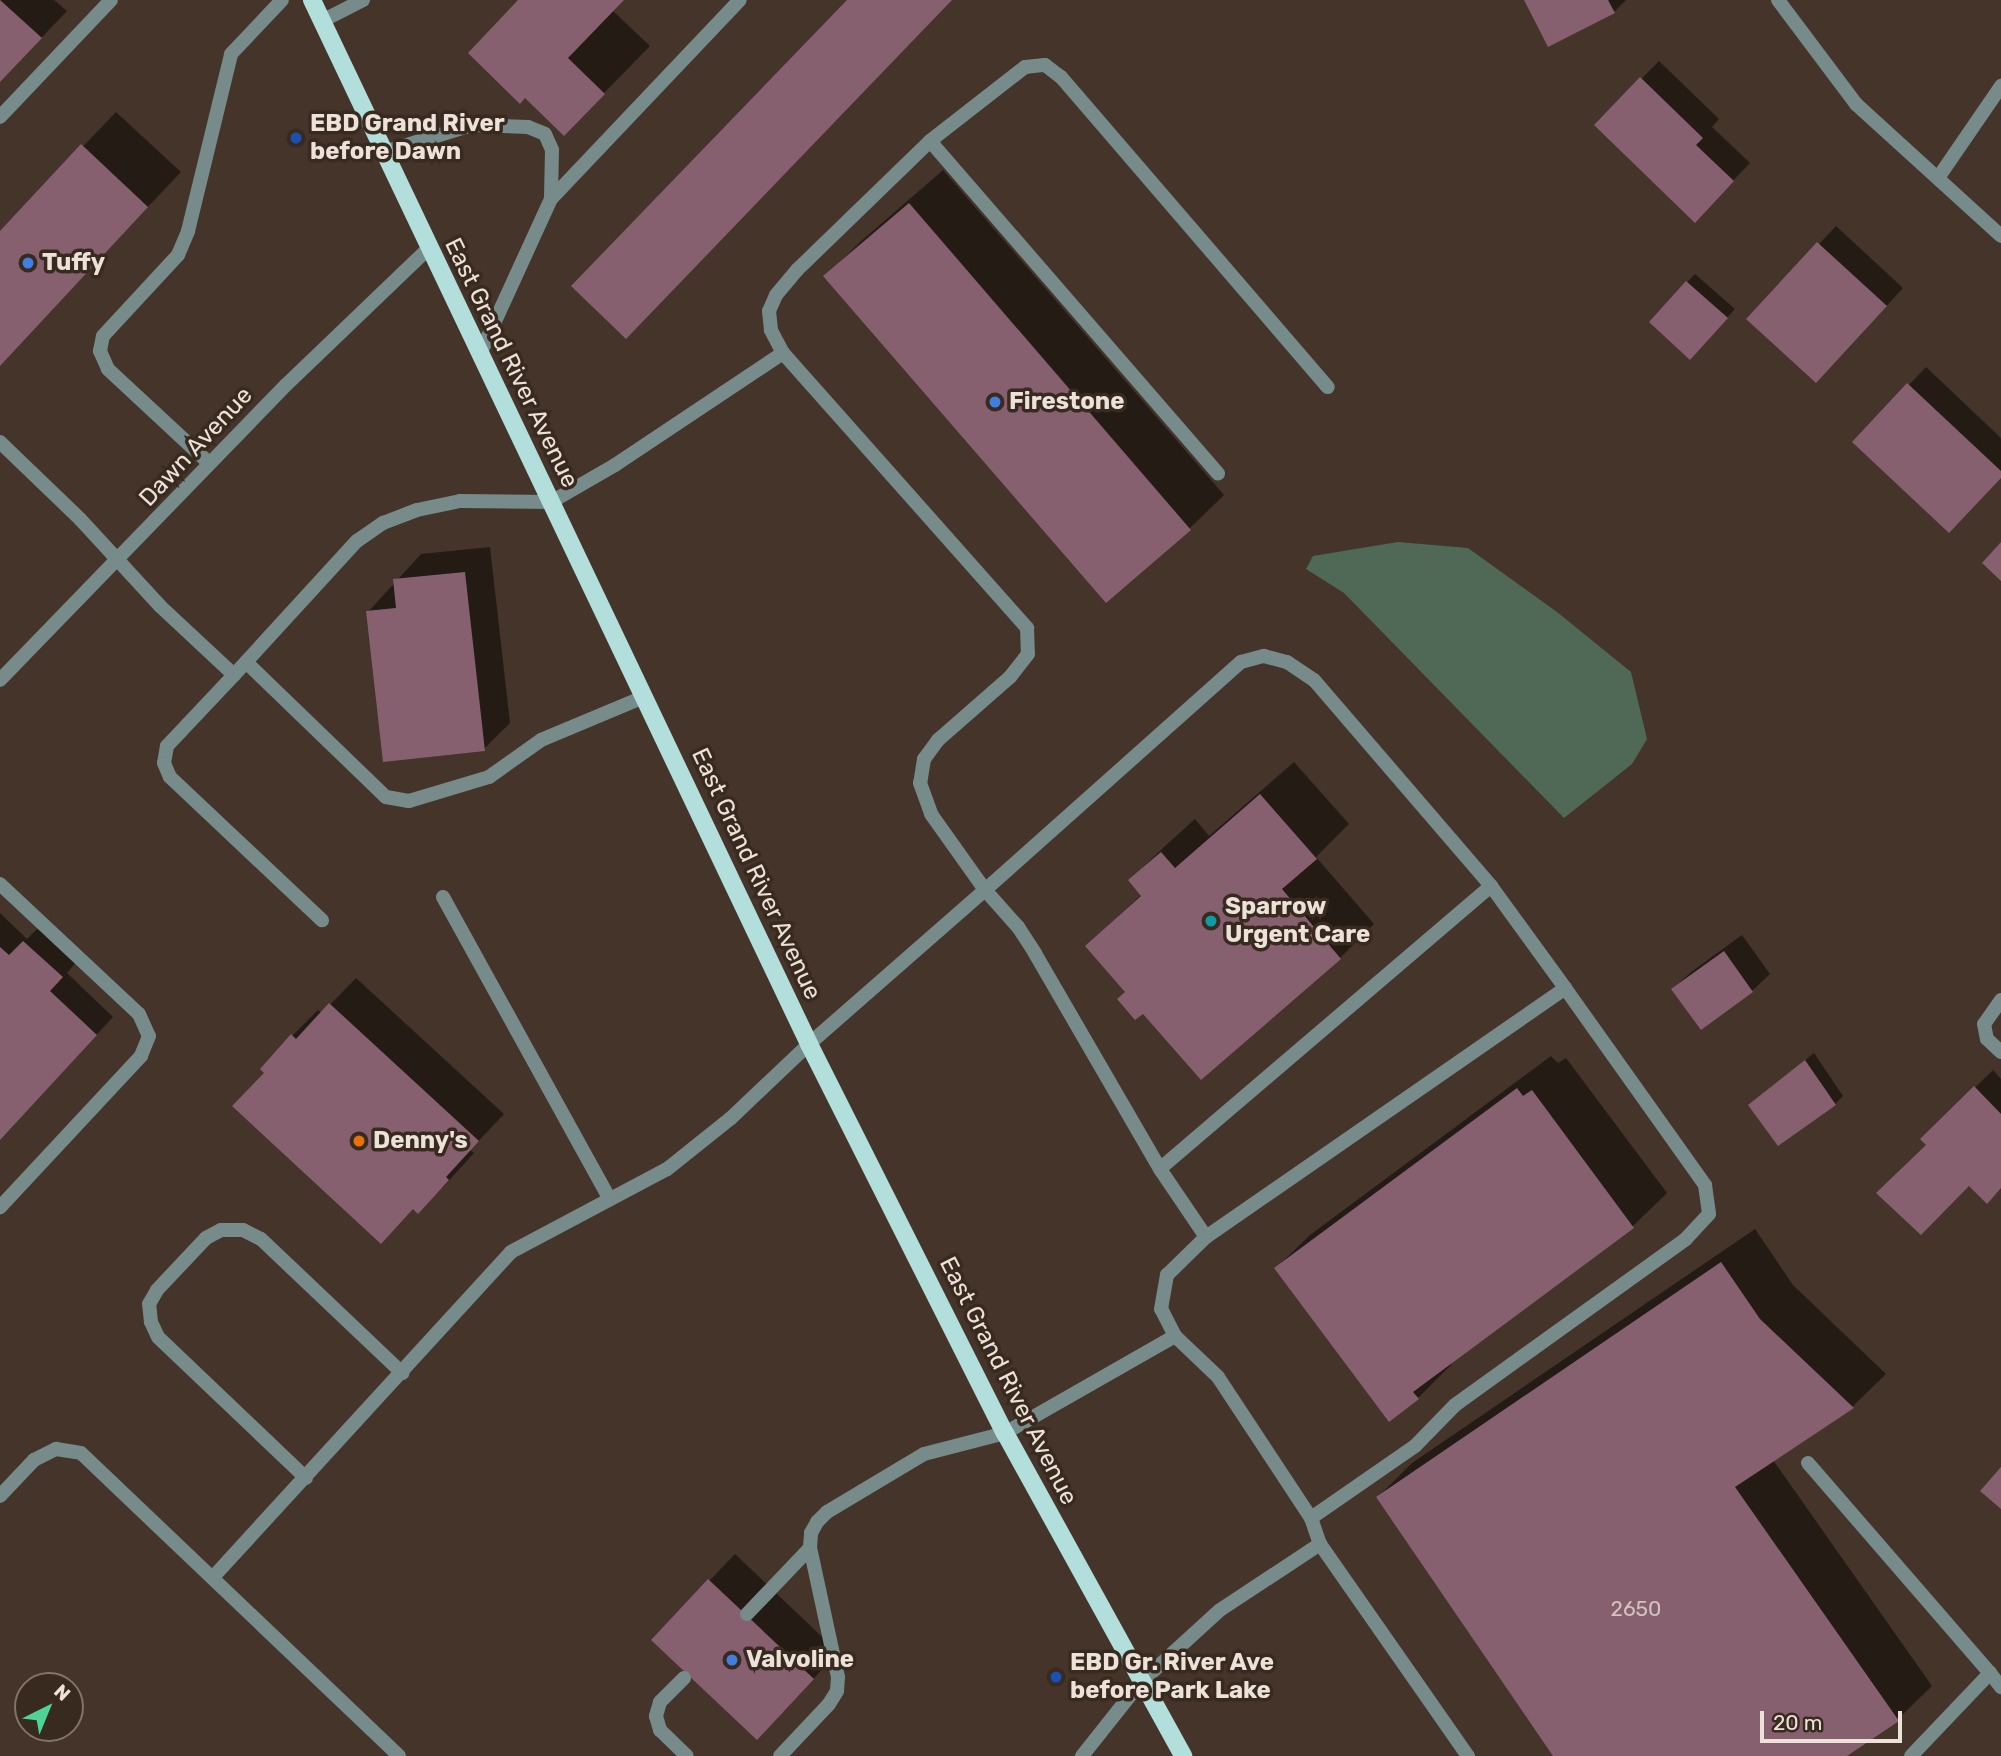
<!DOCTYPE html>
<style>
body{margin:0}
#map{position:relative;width:2001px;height:1756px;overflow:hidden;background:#443429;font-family:Rubik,sans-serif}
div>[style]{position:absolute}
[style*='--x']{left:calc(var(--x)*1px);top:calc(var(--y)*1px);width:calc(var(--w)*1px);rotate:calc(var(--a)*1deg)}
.green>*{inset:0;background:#506956}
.shadow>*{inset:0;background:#0007}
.building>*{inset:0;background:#876070}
.service>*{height:14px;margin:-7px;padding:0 7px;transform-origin:7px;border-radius:7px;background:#768b8a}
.minor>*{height:14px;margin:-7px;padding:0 7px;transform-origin:7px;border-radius:7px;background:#768b8a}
.primary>*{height:18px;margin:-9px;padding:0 9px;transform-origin:9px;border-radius:9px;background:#b2dfdc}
.dots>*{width:19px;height:19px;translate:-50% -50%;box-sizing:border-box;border:4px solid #392a1f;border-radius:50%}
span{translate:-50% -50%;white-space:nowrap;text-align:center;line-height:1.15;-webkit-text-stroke:7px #392a1f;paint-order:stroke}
.number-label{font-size:21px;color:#d3c2c0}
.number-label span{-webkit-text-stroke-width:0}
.poi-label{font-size:24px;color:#ece2da;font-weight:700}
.left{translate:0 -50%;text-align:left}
.street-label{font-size:24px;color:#ece2da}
.north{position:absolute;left:14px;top:1672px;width:70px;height:70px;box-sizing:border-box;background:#392a1f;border:2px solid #81746a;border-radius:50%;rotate:43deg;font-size:19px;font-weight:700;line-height:28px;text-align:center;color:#ece2da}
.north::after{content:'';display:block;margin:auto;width:24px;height:32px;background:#4fd399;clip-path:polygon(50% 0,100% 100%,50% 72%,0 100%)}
.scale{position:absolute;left:1760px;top:1711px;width:142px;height:32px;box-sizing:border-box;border:4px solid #ece2da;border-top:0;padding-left:9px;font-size:21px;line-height:24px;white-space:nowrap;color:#ece2da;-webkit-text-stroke:5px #392a1f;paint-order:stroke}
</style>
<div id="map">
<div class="green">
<div style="clip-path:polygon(1398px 542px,1468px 548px,1557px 612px,1631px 672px,1647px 739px,1632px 764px,1564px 818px,1344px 593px,1306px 569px,1313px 556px)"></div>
</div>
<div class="shadow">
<div style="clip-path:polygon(0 0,54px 0,67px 11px,0 81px)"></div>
<div style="clip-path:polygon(521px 0,623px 0,613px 11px,650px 46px,564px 134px)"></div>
<div style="clip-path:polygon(1526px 0,1626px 0,1614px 12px)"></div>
<div style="clip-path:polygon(1659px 61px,1719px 119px,1712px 127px,1750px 163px,1712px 203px,1596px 125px)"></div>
<div style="clip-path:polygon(116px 112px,181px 172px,0 362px,0 233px)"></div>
<div style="clip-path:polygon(943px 170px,1224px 495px,1190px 528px,1107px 600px,826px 276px,859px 243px)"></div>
<div style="clip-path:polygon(1836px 226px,1903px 288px,1833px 364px,1749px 319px)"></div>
<div style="clip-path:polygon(1695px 274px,1735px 309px,1698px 349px,1687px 282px)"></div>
<div style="clip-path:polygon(1926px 367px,2001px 438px,2001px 476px,1855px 442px)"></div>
<div style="clip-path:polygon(490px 547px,510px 723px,484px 749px,368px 612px,421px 554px)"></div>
<div style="clip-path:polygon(1294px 762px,1349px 824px,1316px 857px,1374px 924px,1340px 958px,1201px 1078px,1087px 946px,1142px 894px,1130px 880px,1164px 847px,1195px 819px,1209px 836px)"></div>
<div style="clip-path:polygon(0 913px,27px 939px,41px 925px,79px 959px,67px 973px,113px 1017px,0 1139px)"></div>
<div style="clip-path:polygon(1742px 935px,1770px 974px,1752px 991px,1673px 989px,1691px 972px)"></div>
<div style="clip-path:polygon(356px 978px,504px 1114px,470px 1150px,474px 1153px,444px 1186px,414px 1208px,381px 1241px,266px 1072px,292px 1036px,318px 1010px,322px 1013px)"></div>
<div style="clip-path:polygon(1814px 1053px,1843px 1096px,1835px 1104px,1750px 1105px)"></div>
<div style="clip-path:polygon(1551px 1056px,1558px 1063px,1566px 1058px,1667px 1193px,1633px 1226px,1450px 1362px,1452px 1364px,1418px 1398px,1276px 1268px,1310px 1235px)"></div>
<div style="clip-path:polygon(1993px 1070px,2001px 1079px,2001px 1187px,1922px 1139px)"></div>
<div style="clip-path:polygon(1755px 1229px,1793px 1285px,1886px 1374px,1852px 1407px,1773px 1460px,1932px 1686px,1898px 1719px,1844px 1756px,1555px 1756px,1378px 1497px,1412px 1463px)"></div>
<div style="clip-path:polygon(735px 1554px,838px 1652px,783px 1712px,653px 1640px)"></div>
</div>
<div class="building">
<div style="clip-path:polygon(0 0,42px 38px,0 82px)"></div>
<div style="clip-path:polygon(518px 0,624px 0,568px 58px,605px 94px,564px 136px,525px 98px,520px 104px,468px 53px)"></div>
<div style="clip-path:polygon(847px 0,952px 0,626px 339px,571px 286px)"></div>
<div style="clip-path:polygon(1524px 0,1608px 0,1615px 13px,1548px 47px)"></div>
<div style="clip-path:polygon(1640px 77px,1703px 138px,1696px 145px,1734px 181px,1695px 223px,1594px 125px)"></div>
<div style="clip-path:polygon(81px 144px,148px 207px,0 366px,0 231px)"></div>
<div style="clip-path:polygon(909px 203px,1191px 530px,1106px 603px,823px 276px)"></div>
<div style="clip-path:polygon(1817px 242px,1887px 306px,1816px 383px,1746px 319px)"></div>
<div style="clip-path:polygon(1686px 281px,1728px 318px,1690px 360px,1649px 322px)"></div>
<div style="clip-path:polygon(1907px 383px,2001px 471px,2001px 478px,1949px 533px,1852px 442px)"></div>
<div style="clip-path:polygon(2001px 542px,2001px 581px,1982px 563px)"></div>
<div style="clip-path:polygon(465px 572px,485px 751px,383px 762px,366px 611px,396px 608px,393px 579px)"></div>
<div style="clip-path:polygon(1260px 794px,1317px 859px,1282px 889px,1341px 959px,1201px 1080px,1143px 1014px,1135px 1020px,1117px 999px,1125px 992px,1085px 946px,1141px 896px,1128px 880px,1161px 852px,1175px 868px)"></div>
<div style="clip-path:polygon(23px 941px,63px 977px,50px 991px,97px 1035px,0 1140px,0 947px,9px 955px)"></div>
<div style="clip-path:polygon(1724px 951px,1753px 992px,1701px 1030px,1671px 989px)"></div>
<div style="clip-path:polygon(329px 1003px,479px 1141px,446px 1177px,449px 1180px,418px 1214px,413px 1209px,381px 1244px,232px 1106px,264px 1073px,260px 1069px,291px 1034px,296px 1039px)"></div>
<div style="clip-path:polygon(1805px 1060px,1836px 1105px,1778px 1146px,1748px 1105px)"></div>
<div style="clip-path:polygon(1974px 1086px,2001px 1114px,2001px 1188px,1987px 1204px,1969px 1186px,1921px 1235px,1876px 1193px,1926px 1145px,1920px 1139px)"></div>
<div style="clip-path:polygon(1517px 1088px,1523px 1096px,1532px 1090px,1634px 1228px,1413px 1392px,1419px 1399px,1389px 1422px,1274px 1268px)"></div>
<div style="clip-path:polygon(1721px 1262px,1760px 1319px,1854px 1408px,1735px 1487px,1899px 1721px,1847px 1756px,1553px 1756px,1376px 1497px)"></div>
<div style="clip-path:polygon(2001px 1467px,2001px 1509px,1980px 1491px)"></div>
<div style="clip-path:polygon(708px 1579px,814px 1679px,757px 1740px,651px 1640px)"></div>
</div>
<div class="service">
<div style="--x:322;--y:21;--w:46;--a:-27.1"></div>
<div style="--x:0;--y:117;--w:161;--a:-46.5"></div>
<div style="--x:930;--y:141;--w:120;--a:-37.9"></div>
<div style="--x:1025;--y:67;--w:20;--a:-6"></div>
<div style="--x:1045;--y:65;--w:20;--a:37"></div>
<div style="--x:1061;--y:77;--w:409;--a:49.3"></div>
<div style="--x:384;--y:152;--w:92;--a:-17.1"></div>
<div style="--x:472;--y:125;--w:56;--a:2"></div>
<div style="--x:528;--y:127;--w:18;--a:22"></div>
<div style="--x:545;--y:134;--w:17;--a:66"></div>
<div style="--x:552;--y:150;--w:49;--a:91.2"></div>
<div style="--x:783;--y:353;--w:26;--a:-118"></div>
<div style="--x:771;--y:330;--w:19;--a:-96"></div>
<div style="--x:769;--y:311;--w:17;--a:-66"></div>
<div style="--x:776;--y:295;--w:33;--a:-50"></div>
<div style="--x:797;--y:270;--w:185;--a:-44.1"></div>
<div style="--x:930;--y:141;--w:440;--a:49.1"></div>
<div style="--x:480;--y:354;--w:170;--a:-65.4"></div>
<div style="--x:551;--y:199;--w:274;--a:-46.5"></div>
<div style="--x:0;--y:442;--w:111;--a:43.9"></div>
<div style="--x:80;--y:519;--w:118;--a:47.4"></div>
<div style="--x:160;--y:606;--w:101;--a:43"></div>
<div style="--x:234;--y:675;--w:182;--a:-47.5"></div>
<div style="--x:357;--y:541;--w:32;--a:-35"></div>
<div style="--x:383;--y:523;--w:36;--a:-21"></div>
<div style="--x:417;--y:510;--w:44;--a:-11.8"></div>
<div style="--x:460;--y:501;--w:91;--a:0.6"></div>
<div style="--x:551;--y:502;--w:74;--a:-30"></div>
<div style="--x:615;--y:465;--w:202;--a:-33.7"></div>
<div style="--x:783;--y:353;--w:368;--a:48.4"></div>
<div style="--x:1027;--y:628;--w:26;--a:88"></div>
<div style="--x:1028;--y:654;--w:29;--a:128"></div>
<div style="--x:1010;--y:677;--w:96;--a:138.8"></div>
<div style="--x:938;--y:740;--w:24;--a:126"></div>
<div style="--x:924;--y:759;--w:24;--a:99"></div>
<div style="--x:920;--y:783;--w:33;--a:70"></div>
<div style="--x:931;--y:814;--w:93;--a:54.6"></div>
<div style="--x:985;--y:890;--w:234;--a:138.8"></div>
<div style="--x:809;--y:1044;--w:108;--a:136.5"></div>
<div style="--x:731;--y:1118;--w:82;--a:141.4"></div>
<div style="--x:667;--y:1169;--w:177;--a:152"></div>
<div style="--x:511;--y:1252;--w:441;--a:132.5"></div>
<div style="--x:209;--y:463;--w:138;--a:-137.1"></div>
<div style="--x:108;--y:369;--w:20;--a:-114"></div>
<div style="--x:100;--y:351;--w:15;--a:-79"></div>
<div style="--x:103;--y:336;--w:110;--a:-47.2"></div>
<div style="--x:178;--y:255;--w:26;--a:-67"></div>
<div style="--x:188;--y:231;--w:182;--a:-76.3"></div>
<div style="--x:231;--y:54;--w:74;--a:-46.6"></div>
<div style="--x:1264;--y:656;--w:24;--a:15"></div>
<div style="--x:1287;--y:662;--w:32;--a:34"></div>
<div style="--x:1314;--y:680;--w:272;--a:49.3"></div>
<div style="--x:1491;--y:886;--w:435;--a:139.5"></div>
<div style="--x:1160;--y:1169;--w:250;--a:-120.1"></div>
<div style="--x:1035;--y:953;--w:31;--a:-123"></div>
<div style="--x:1018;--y:927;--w:50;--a:-131.7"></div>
<div style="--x:985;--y:890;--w:343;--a:-41.7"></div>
<div style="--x:1241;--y:662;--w:24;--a:-15"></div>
<div style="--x:246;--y:662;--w:194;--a:44"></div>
<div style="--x:386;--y:797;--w:23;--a:10"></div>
<div style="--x:409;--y:801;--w:84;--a:-16.7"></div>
<div style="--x:489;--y:777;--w:64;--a:-35.4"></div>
<div style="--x:541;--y:740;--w:112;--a:-22.7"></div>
<div style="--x:234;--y:675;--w:98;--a:133.3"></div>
<div style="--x:167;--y:746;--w:17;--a:100"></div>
<div style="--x:164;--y:763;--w:15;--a:67"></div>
<div style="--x:170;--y:777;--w:209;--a:43.3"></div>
<div style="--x:0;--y:884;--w:190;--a:43.1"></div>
<div style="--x:139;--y:1014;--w:24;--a:66"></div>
<div style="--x:149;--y:1036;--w:22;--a:112"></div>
<div style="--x:141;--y:1056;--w:207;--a:133"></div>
<div style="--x:1491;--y:886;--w:126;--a:54"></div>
<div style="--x:443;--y:897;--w:345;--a:61.1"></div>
<div style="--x:2001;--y:1000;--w:29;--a:125"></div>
<div style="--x:1984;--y:1024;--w:15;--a:79"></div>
<div style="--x:1987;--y:1039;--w:19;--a:43"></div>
<div style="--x:1206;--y:1237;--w:437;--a:-34.7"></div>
<div style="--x:1565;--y:988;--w:242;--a:54.6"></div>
<div style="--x:1705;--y:1185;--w:29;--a:82"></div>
<div style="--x:1709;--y:1214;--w:34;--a:133"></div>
<div style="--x:1686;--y:1239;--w:284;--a:144.3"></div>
<div style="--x:1455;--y:1405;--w:57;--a:134.3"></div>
<div style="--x:1415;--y:1446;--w:126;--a:145.3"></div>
<div style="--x:1175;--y:1336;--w:59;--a:43.6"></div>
<div style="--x:1218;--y:1377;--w:169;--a:56.6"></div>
<div style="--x:1311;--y:1518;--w:28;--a:71"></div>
<div style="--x:1320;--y:1544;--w:259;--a:55.1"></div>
<div style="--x:1808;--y:1463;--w:278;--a:49.1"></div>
<div style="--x:306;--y:1478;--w:204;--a:-136.4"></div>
<div style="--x:158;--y:1337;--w:17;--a:-115"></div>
<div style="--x:151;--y:1322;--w:18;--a:-96"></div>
<div style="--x:149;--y:1304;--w:16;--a:-60"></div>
<div style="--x:157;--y:1290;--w:71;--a:-46.7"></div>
<div style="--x:206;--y:1238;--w:17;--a:-28"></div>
<div style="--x:221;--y:1230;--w:22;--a:0"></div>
<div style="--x:243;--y:1230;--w:20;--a:27"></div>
<div style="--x:261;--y:1239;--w:195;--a:43.5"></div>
<div style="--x:0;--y:1496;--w:50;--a:-46.6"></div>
<div style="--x:34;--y:1460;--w:25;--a:-27"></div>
<div style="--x:56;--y:1449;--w:25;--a:9"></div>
<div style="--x:81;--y:1453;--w:439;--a:43.6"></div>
<div style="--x:747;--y:1614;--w:91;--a:-46.3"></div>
<div style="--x:684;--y:1678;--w:34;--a:135"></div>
<div style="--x:660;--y:1702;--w:15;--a:106"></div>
<div style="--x:656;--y:1716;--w:15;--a:74"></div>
<div style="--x:660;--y:1730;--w:37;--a:44"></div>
<div style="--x:780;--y:1756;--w:71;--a:-46.7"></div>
<div style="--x:829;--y:1704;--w:15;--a:-58"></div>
<div style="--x:837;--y:1691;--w:14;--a:-86"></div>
<div style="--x:838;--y:1677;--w:132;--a:-102.2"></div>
<div style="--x:810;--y:1548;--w:15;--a:-86"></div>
<div style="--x:811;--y:1533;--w:13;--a:-61"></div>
<div style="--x:817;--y:1522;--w:14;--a:-45"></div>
<div style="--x:827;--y:1512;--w:113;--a:-30.9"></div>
<div style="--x:924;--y:1454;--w:84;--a:-14.5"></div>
<div style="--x:1005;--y:1433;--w:196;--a:-29.7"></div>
<div style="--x:1175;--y:1336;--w:30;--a:-117"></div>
<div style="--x:1161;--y:1309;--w:35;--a:-80"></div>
<div style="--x:1167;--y:1275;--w:54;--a:-44.3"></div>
<div style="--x:1206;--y:1237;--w:82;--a:-124.1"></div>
<div style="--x:1082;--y:1756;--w:93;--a:-51.5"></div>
<div style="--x:1140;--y:1683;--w:108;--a:-42.4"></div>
<div style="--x:1220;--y:1610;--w:120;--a:-33.4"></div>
<div style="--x:1911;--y:1756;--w:115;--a:-46.4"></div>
<div style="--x:1990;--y:1673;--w:18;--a:52"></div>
</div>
<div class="minor">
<div style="--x:1778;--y:0;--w:130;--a:53.1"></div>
<div style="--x:1856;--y:104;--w:196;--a:42.3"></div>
<div style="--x:1938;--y:178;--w:112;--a:-55.6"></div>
<div style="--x:0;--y:680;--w:411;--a:-45.9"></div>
<div style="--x:286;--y:385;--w:198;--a:-43.8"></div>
</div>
<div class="primary">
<div style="--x:312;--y:0;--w:1156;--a:64.54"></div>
<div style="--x:809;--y:1044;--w:436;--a:63.3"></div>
<div style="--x:1005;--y:1433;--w:369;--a:61.1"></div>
</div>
<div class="dots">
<div style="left:296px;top:138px;background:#1a4fb4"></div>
<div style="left:28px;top:263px;background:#3f7fe0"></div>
<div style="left:995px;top:402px;background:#3f7fe0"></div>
<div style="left:1211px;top:921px;background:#0f9aa8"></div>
<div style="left:359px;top:1141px;background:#e8710a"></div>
<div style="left:732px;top:1660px;background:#3f7fe0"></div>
<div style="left:1056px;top:1677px;background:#1a4fb4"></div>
</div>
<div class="number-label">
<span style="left:1636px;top:1609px">2650</span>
</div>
<div class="poi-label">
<span class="left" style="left:310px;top:138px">EBD Grand River<br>before Dawn</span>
<span class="left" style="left:42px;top:263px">Tuffy</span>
<span class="left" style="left:1009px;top:402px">Firestone</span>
<span class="left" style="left:1225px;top:921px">Sparrow<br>Urgent Care</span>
<span class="left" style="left:373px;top:1141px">Denny's</span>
<span class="left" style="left:746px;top:1660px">Valvoline</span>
<span class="left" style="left:1070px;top:1677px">EBD Gr. River Ave<br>before Park Lake</span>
</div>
<div class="street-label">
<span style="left:511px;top:363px;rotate:64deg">East Grand River Avenue</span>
<span style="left:196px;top:447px;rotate:-47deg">Dawn Avenue</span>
<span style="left:756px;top:874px;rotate:65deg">East Grand River Avenue</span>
<span style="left:1008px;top:1381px;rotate:63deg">East Grand River Avenue</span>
</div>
<div class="north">N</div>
<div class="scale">20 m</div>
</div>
